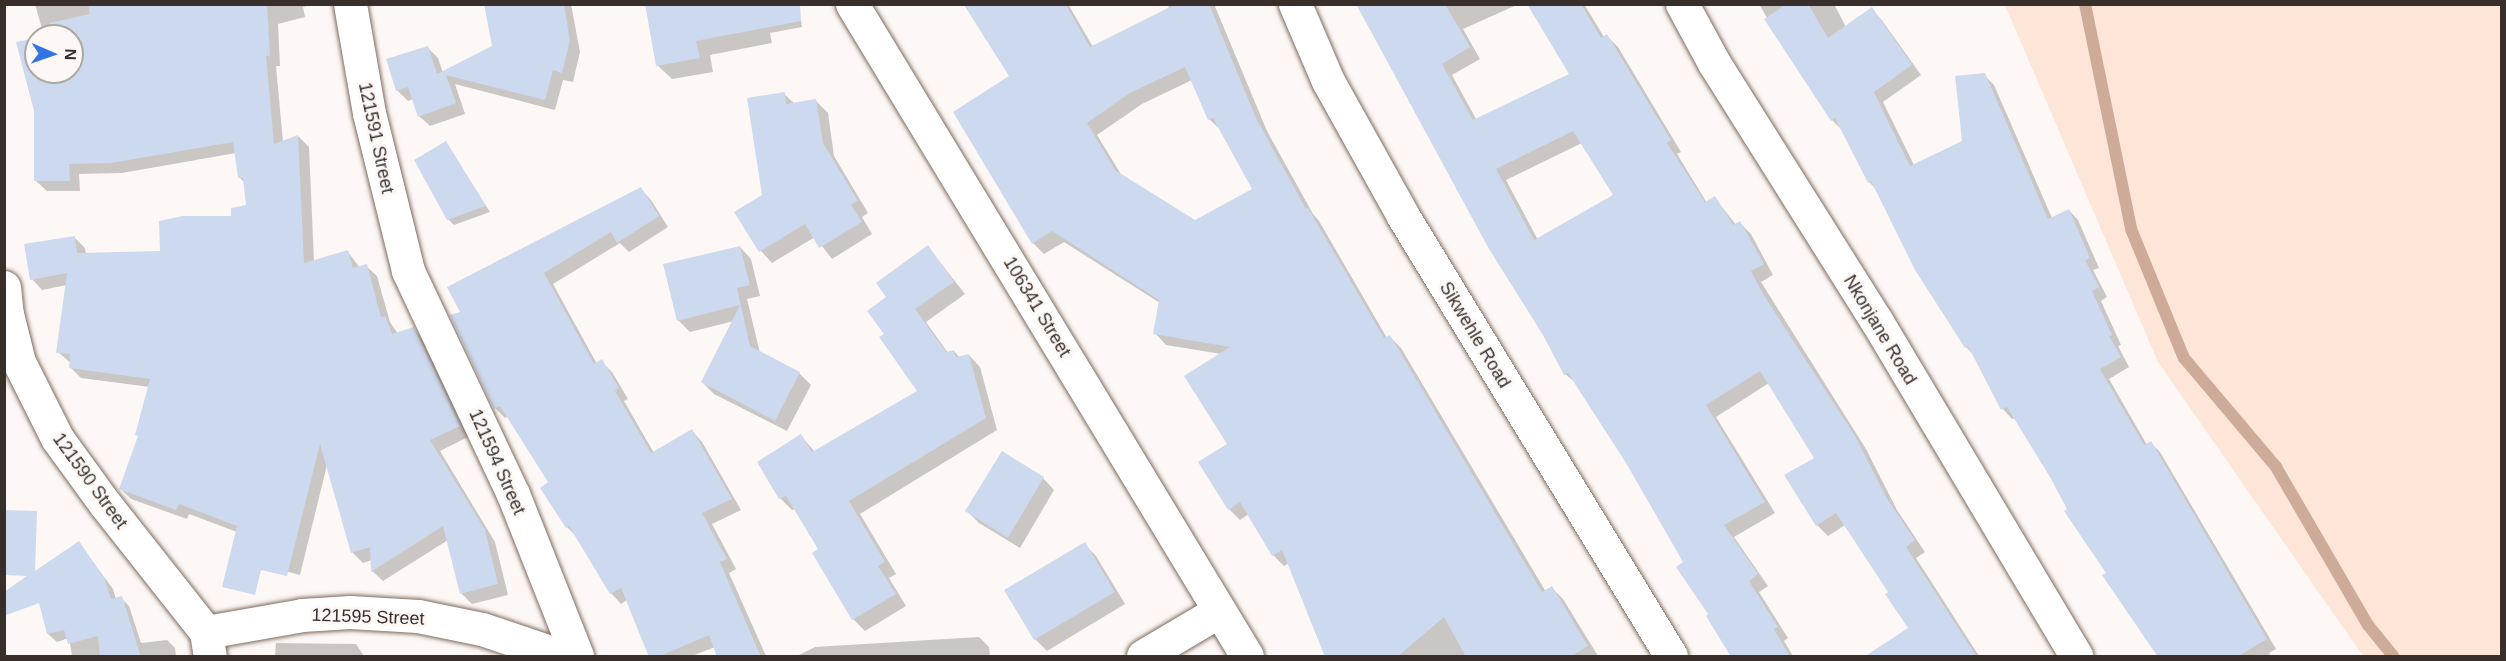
<!DOCTYPE html>
<style>
body{margin:0}
#map{position:relative;width:2506px;height:661px;overflow:hidden;background:#fdf8f5;font-family:Helvetica,sans-serif}
div>[style]{position:absolute}
[style*='--x']{left:calc(var(--x)*1px);top:calc(var(--y)*1px);width:calc(var(--w)*1px);rotate:calc(var(--a)*1deg)}
.green>*{inset:0;background:#fde5d7}
.shadow>*{inset:0;background:#0003}
.stream>*{height:12px;margin:-6px;padding:0 6px;transform-origin:6px;border-radius:6px;background:#cdab98}
.building>*{inset:0;background:#ccd9ee}
.roads{filter:drop-shadow(0 0 2px #7f6a5e) drop-shadow(0 0 2px #7f6a5e)}
.street>*{height:33px;margin:-16.5px;padding:0 16.5px;transform-origin:16.5px;border-radius:16.5px;background:#fff}
span{translate:-50% -50%;white-space:nowrap;text-align:center;line-height:1.15;-webkit-text-stroke:6px #fdf8f5;paint-order:stroke}
.street-label{font-size:18px;color:#382f2a}
.frame{position:absolute;inset:0;border:6px solid #382f2a;pointer-events:none}
.north{position:absolute;left:24px;top:24px;width:60px;height:60px;box-sizing:border-box;background:#fdf8f5;border:2px solid #aea8a4;border-radius:50%;rotate:92deg;font-size:16px;font-weight:700;line-height:24px;text-align:center;color:#382f2a}
.north::after{content:'';display:block;margin:auto;width:21px;height:27px;background:#3275e2;clip-path:polygon(50% 0,100% 100%,50% 72%,0 100%)}
</style>
<div id="map">
<div class="green">
<div style="clip-path:polygon(2005px 5px,2501px 5px,2501px 656px,2363px 656px,2158px 362px)"></div>
</div>
<div class="shadow">
<div style="clip-path:polygon(35px 4px,314px 4px,303px 7px,305px 17px,278px 24px,280px 66px,276px 66px,283px 142px,298px 136px,309px 147px,314px 261px,348px 252px,360px 268px,366px 266px,377px 276px,390px 322px,398px 334px,413px 329px,424px 339px,470px 436px,440px 451px,495px 542px,508px 595px,472px 604px,461px 593px,448px 540px,383px 581px,372px 571px,372px 560px,363px 563px,352px 552px,327px 465px,300px 575px,243px 560px,237px 532px,189px 514px,187px 519px,131px 499px,121px 489px,139px 437px,150px 387px,81px 378px,70px 367px,71px 363px,58px 352px,67px 285px,42px 290px,32px 279px,74px 237px,85px 248px,86px 254px,161px 253px,233px 218px,248px 207px,245px 183px,240px 178px,236px 153px,122px 173px,79px 174px,80px 191px,47px 191px,36px 181px,38px 72px,72px 72px,72px 36px,44px 36px)"></div>
<div style="clip-path:polygon(486px 4px,571px 4px,580px 52px,573px 82px,563px 80px,555px 110px,455px 84px,465px 114px,430px 126px,419px 116px,413px 99px,408px 101px,397px 90px,428px 48px,438px 58px,443px 73px,494px 47px)"></div>
<div style="clip-path:polygon(647px 4px,798px 4px,802px 27px,770px 33px,772px 43px,710px 55px,713px 72px,672px 79px,657px 65px)"></div>
<div style="clip-path:polygon(evenodd,966px 4px,1068px 4px,1093px 47px,1169px 9px,1168px 4px,1214px 4px,1267px 131px,1313px 214px,1319px 221px,1387px 338px,1390px 337px,1401px 348px,1546px 592px,1552px 588px,1563px 599px,1598px 656px,1328px 656px,1289px 563px,1284px 566px,1273px 555px,1249px 514px,1240px 520px,1229px 509px,1229px 445px,1221px 354px,1166px 345px,1155px 333px,1160px 303px,1064px 242px,1044px 254px,1033px 243px,1011px 77px,966px 4px,1192px 80px,1209px 119px,1221px 130px,1254px 190px,1195px 222px,1122px 176px,1097px 135px,1142px 104px,1192px 80px)"></div>
<div style="clip-path:polygon(evenodd,1360px 4px,1519px 4px,1463px 29px,1480px 59px,1452px 75px,1476px 119px,1571px 75px,1529px 4px,1584px 4px,1604px 37px,1607px 36px,1618px 47px,1681px 152px,1677px 154px,1707px 203px,1715px 198px,1736px 225px,1740px 223px,1751px 234px,1773px 275px,1761px 282px,1866px 449px,1897px 510px,1925px 552px,1916px 558px,1979px 656px,1874px 656px,1910px 629px,1890px 592px,1845px 525px,1828px 536px,1817px 525px,1816px 459px,1769px 383px,1716px 417px,1775px 513px,1734px 537px,1768px 586px,1759px 592px,1788px 638px,1784px 641px,1793px 656px,1733px 656px,1685px 562px,1628px 462px,1577px 384px,1565px 374px,1360px 4px,1582px 143px,1615px 196px,1538px 240px,1506px 180px,1582px 143px)"></div>
<div style="clip-path:polygon(1759px 4px,1834px 4px,1846px 27px,1871px 9px,1881px 19px,1921px 75px,1883px 102px,1914px 165px,1963px 142px,1984px 75px,1994px 85px,2052px 218px,2069px 210px,2078px 220px,2099px 268px,2093px 270px,2107px 297px,2101px 301px,2121px 345px,2118px 346px,2129px 367px,2109px 379px,2147px 445px,2151px 443px,2160px 452px,2276px 649px,2269px 653px,2271px 656px,2159px 656px,2015px 418px,2012px 419px,2003px 409px,1975px 356px,1966px 347px,1917px 270px,1877px 190px,1869px 182px,1842px 130px,1832px 120px,1788px 54px)"></div>
<div style="clip-path:polygon(784px 94px,795px 104px,816px 101px,828px 113px,834px 156px,868px 213px,862px 217px,872px 234px,832px 259px,815px 237px,772px 263px,761px 251px,736px 212px,763px 196px)"></div>
<div style="clip-path:polygon(446px 143px,490px 212px,454px 225px,448px 219px)"></div>
<div style="clip-path:polygon(641px 189px,651px 200px,668px 227px,629px 252px,620px 243px,553px 284px,597px 364px,601px 361px,612px 372px,628px 399px,624px 401px,654px 453px,692px 431px,702px 442px,741px 510px,712px 524px,736px 569px,729px 573px,766px 656px,718px 656px,715px 647px,692px 656px,651px 656px,627px 600px,621px 604px,611px 593px,578px 538px,567px 527px,550px 482px,509px 416px,505px 418px,495px 408px,462px 313px)"></div>
<div style="clip-path:polygon(740px 247px,751px 259px,760px 296px,747px 299px,760px 353px,799px 373px,811px 385px,787px 431px,714px 394px,702px 382px,734px 321px,690px 332px,678px 320px)"></div>
<div style="clip-path:polygon(928px 247px,965px 294px,926px 322px,948px 353px,954px 351px,960px 358px,969px 355px,980px 367px,997px 430px,860px 514px,896px 574px,889px 578px,906px 606px,865px 631px,853px 619px,820px 550px,795px 509px,792px 510px,781px 499px,759px 462px,801px 436px,815px 452px,919px 392px,886px 334px,888px 297px)"></div>
<div style="clip-path:polygon(1043px 478px,1054px 490px,1020px 548px,979px 523px,967px 511px)"></div>
<div style="clip-path:polygon(79px 543px,113px 589px,116px 599px,121px 598px,129px 606px,141px 643px,167px 640px,175px 648px,176px 656px,72px 656px,69px 638px,57px 642px,48px 634px)"></div>
<div style="clip-path:polygon(1084px 544px,1096px 556px,1125px 604px,1047px 651px,1035px 639px)"></div>
<div style="clip-path:polygon(979px 637px,989px 647px,990px 656px,797px 656px,815px 647px)"></div>
<div style="clip-path:polygon(276px 643px,356px 644px,364px 656px,385px 656px,275px 656px)"></div>
</div>
<div class="stream">
<div style="--x:2085;--y:4;--w:230;--a:78.4"></div>
<div style="--x:2131;--y:229;--w:139;--a:67.7"></div>
<div style="--x:2184;--y:358;--w:143;--a:49.8"></div>
<div style="--x:2276;--y:467;--w:183;--a:59.8"></div>
<div style="--x:2368;--y:625;--w:40;--a:51"></div>
</div>
<div class="building">
<div style="clip-path:polygon(88px 4px,267px 4px,270px 56px,266px 56px,274px 144px,298px 135px,304px 263px,348px 250px,353px 268px,367px 264px,381px 317px,385px 316px,392px 334px,414px 327px,460px 426px,430px 440px,485px 530px,498px 584px,460px 594px,443px 526px,371px 572px,370px 547px,351px 553px,320px 444px,287px 576px,261px 570px,255px 595px,222px 587px,237px 526px,179px 504px,176px 510px,119px 489px,138px 436px,135px 435px,150px 379px,69px 368px,70px 354px,56px 353px,67px 273px,30px 280px,24px 244px,75px 236px,77px 253px,160px 251px,159px 221px,183px 216px,231px 216px,231px 208px,246px 205px,243px 178px,238px 178px,233px 142px,111px 163px,69px 164px,70px 181px,34px 181px,34px 111px,16px 42px,36px 38px,36px 72px,72px 72px,72px 36px,43px 36px,52px 34px,49px 23px,90px 14px)"></div>
<div style="clip-path:polygon(484px 4px,564px 4px,570px 41px,562px 73px,553px 70px,545px 100px,446px 75px,456px 103px,418px 117px,408px 87px,396px 91px,386px 59px,428px 46px,437px 74px,492px 46px)"></div>
<div style="clip-path:polygon(645px 4px,800px 4px,801px 21px,696px 41px,700px 58px,656px 66px)"></div>
<div style="clip-path:polygon(evenodd,1176px 4px,1209px 4px,1256px 118px,1306px 209px,1308px 208px,1384px 338px,1390px 335px,1542px 592px,1552px 586px,1588px 646px,1570px 657px,1466px 657px,1444px 617px,1397px 657px,1325px 657px,1282px 550px,1272px 556px,1240px 502px,1228px 510px,1198px 462px,1227px 444px,1184px 376px,1230px 347px,1153px 334px,1159px 300px,1052px 231px,1032px 244px,953px 112px,1009px 76px,964px 5px,1066px 5px,1090px 47px,1176px 4px,1185px 67px,1208px 120px,1213px 118px,1252px 189px,1195px 220px,1115px 170px,1087px 123px,1130px 93px,1185px 67px)"></div>
<div style="clip-path:polygon(evenodd,1356px 4px,1445px 4px,1470px 47px,1442px 64px,1473px 120px,1569px 74px,1527px 4px,1581px 4px,1601px 38px,1607px 34px,1671px 140px,1667px 143px,1705px 202px,1715px 196px,1733px 225px,1740px 221px,1764px 264px,1751px 271px,1763px 294px,1855px 436px,1886px 497px,1915px 540px,1906px 547px,1977px 657px,1864px 657px,1908px 628px,1885px 594px,1888px 592px,1836px 513px,1816px 526px,1784px 475px,1814px 458px,1760px 371px,1706px 405px,1765px 502px,1724px 525px,1758px 574px,1749px 581px,1778px 627px,1774px 629px,1790px 657px,1731px 657px,1706px 616px,1708px 614px,1676px 567px,1683px 562px,1626px 463px,1568px 373px,1564px 375px,1543px 335px,1489px 249px,1356px 4px,1573px 131px,1613px 195px,1534px 240px,1496px 169px,1573px 131px)"></div>
<div style="clip-path:polygon(1787px 4px,1808px 4px,1828px 38px,1872px 7px,1912px 65px,1874px 92px,1910px 166px,1962px 141px,1955px 76px,1985px 73px,2048px 219px,2069px 209px,2090px 258px,2085px 260px,2099px 287px,2092px 291px,2112px 335px,2109px 336px,2121px 357px,2100px 369px,2144px 445px,2151px 441px,2267px 639px,2237px 657px,2158px 657px,2102px 575px,2106px 573px,2064px 511px,2067px 509px,2050px 477px,2007px 407px,2001px 410px,1968px 346px,1965px 348px,1915px 270px,1871px 181px,1868px 183px,1835px 118px,1831px 121px,1764px 19px)"></div>
<div style="clip-path:polygon(785px 92px,786px 104px,816px 99px,823px 143px,858px 201px,851px 205px,862px 222px,819px 248px,805px 224px,759px 252px,734px 212px,762px 195px,747px 98px)"></div>
<div style="clip-path:polygon(446px 141px,486px 206px,447px 220px,414px 160px)"></div>
<div style="clip-path:polygon(641px 187px,659px 216px,617px 243px,611px 232px,544px 273px,594px 364px,602px 359px,619px 388px,615px 391px,651px 453px,692px 429px,732px 499px,702px 513px,727px 559px,720px 562px,761px 657px,717px 657px,709px 635px,658px 657px,649px 657px,621px 588px,610px 594px,569px 526px,566px 528px,540px 488px,548px 482px,500px 406px,494px 409px,450px 315px,460px 312px,447px 287px)"></div>
<div style="clip-path:polygon(928px 245px,954px 282px,915px 309px,946px 352px,954px 350px,956px 357px,969px 354px,986px 418px,849px 501px,885px 562px,878px 566px,896px 594px,852px 620px,812px 553px,818px 549px,786px 496px,779px 499px,757px 462px,801px 434px,812px 452px,917px 391px,879px 337px,884px 334px,867px 311px,886px 297px,876px 283px)"></div>
<div style="clip-path:polygon(740px 246px,750px 285px,737px 288px,750px 346px,800px 372px,775px 421px,701px 382px,740px 305px,677px 321px,663px 264px)"></div>
<div style="clip-path:polygon(1002px 451px,1044px 477px,1008px 538px,965px 511px)"></div>
<div style="clip-path:polygon(4px 510px,37px 511px,35px 571px,79px 541px,105px 579px,111px 599px,122px 596px,141px 657px,100px 657px,98px 636px,68px 644px,64px 630px,47px 634px,39px 603px,4px 616px,4px 592px,27px 576px,4px 575px)"></div>
<div style="clip-path:polygon(1085px 542px,1115px 592px,1034px 640px,1004px 590px)"></div>
</div>
<div class="roads">
<div class="street">
<div style="--x:350;--y:4;--w:111;--a:80.1"></div>
<div style="--x:369;--y:113;--w:163;--a:76.1"></div>
<div style="--x:408;--y:271;--w:246;--a:64.8"></div>
<div style="--x:513;--y:494;--w:174;--a:68.4"></div>
<div style="--x:852;--y:4;--w:762;--a:58.79"></div>
<div style="--x:1295;--y:4;--w:84;--a:66.8"></div>
<div style="--x:1328;--y:81;--w:154;--a:60.9"></div>
<div style="--x:1403;--y:216;--w:515;--a:58.65"></div>
<div style="--x:1682;--y:4;--w:67;--a:61.5"></div>
<div style="--x:1714;--y:63;--w:304;--a:57.8"></div>
<div style="--x:1876;--y:320;--w:391;--a:59.2"></div>
<div style="--x:4;--y:287;--w:27;--a:84"></div>
<div style="--x:7;--y:314;--w:49;--a:76"></div>
<div style="--x:19;--y:362;--w:85;--a:63.4"></div>
<div style="--x:57;--y:438;--w:82;--a:54"></div>
<div style="--x:105;--y:504;--w:163;--a:51.7"></div>
<div style="--x:206;--y:632;--w:24;--a:81"></div>
<div style="--x:206;--y:632;--w:97;--a:-10"></div>
<div style="--x:302;--y:615;--w:48;--a:-3.6"></div>
<div style="--x:350;--y:612;--w:68;--a:3.4"></div>
<div style="--x:418;--y:616;--w:65;--a:11.5"></div>
<div style="--x:482;--y:629;--w:84;--a:18.6"></div>
<div style="--x:1143;--y:656;--w:88;--a:-30.6"></div>
</div>
</div>
<div class="street-label">
<span style="left:376px;top:138px;rotate:78deg">121591 Street</span>
<span style="left:1037px;top:307px;rotate:59deg">106341 Street</span>
<span style="left:1880px;top:330px;rotate:59deg">Nkonjane Road</span>
<span style="left:1475px;top:335px;rotate:59deg">Sikwehle Road</span>
<span style="left:497px;top:462px;rotate:66deg">121594 Street</span>
<span style="left:90px;top:481px;rotate:54deg">121590 Street</span>
<span style="left:368px;top:617px;rotate:2deg">121595 Street</span>
</div>
<div class="frame"></div>
<div class="north">N</div>
</div>
